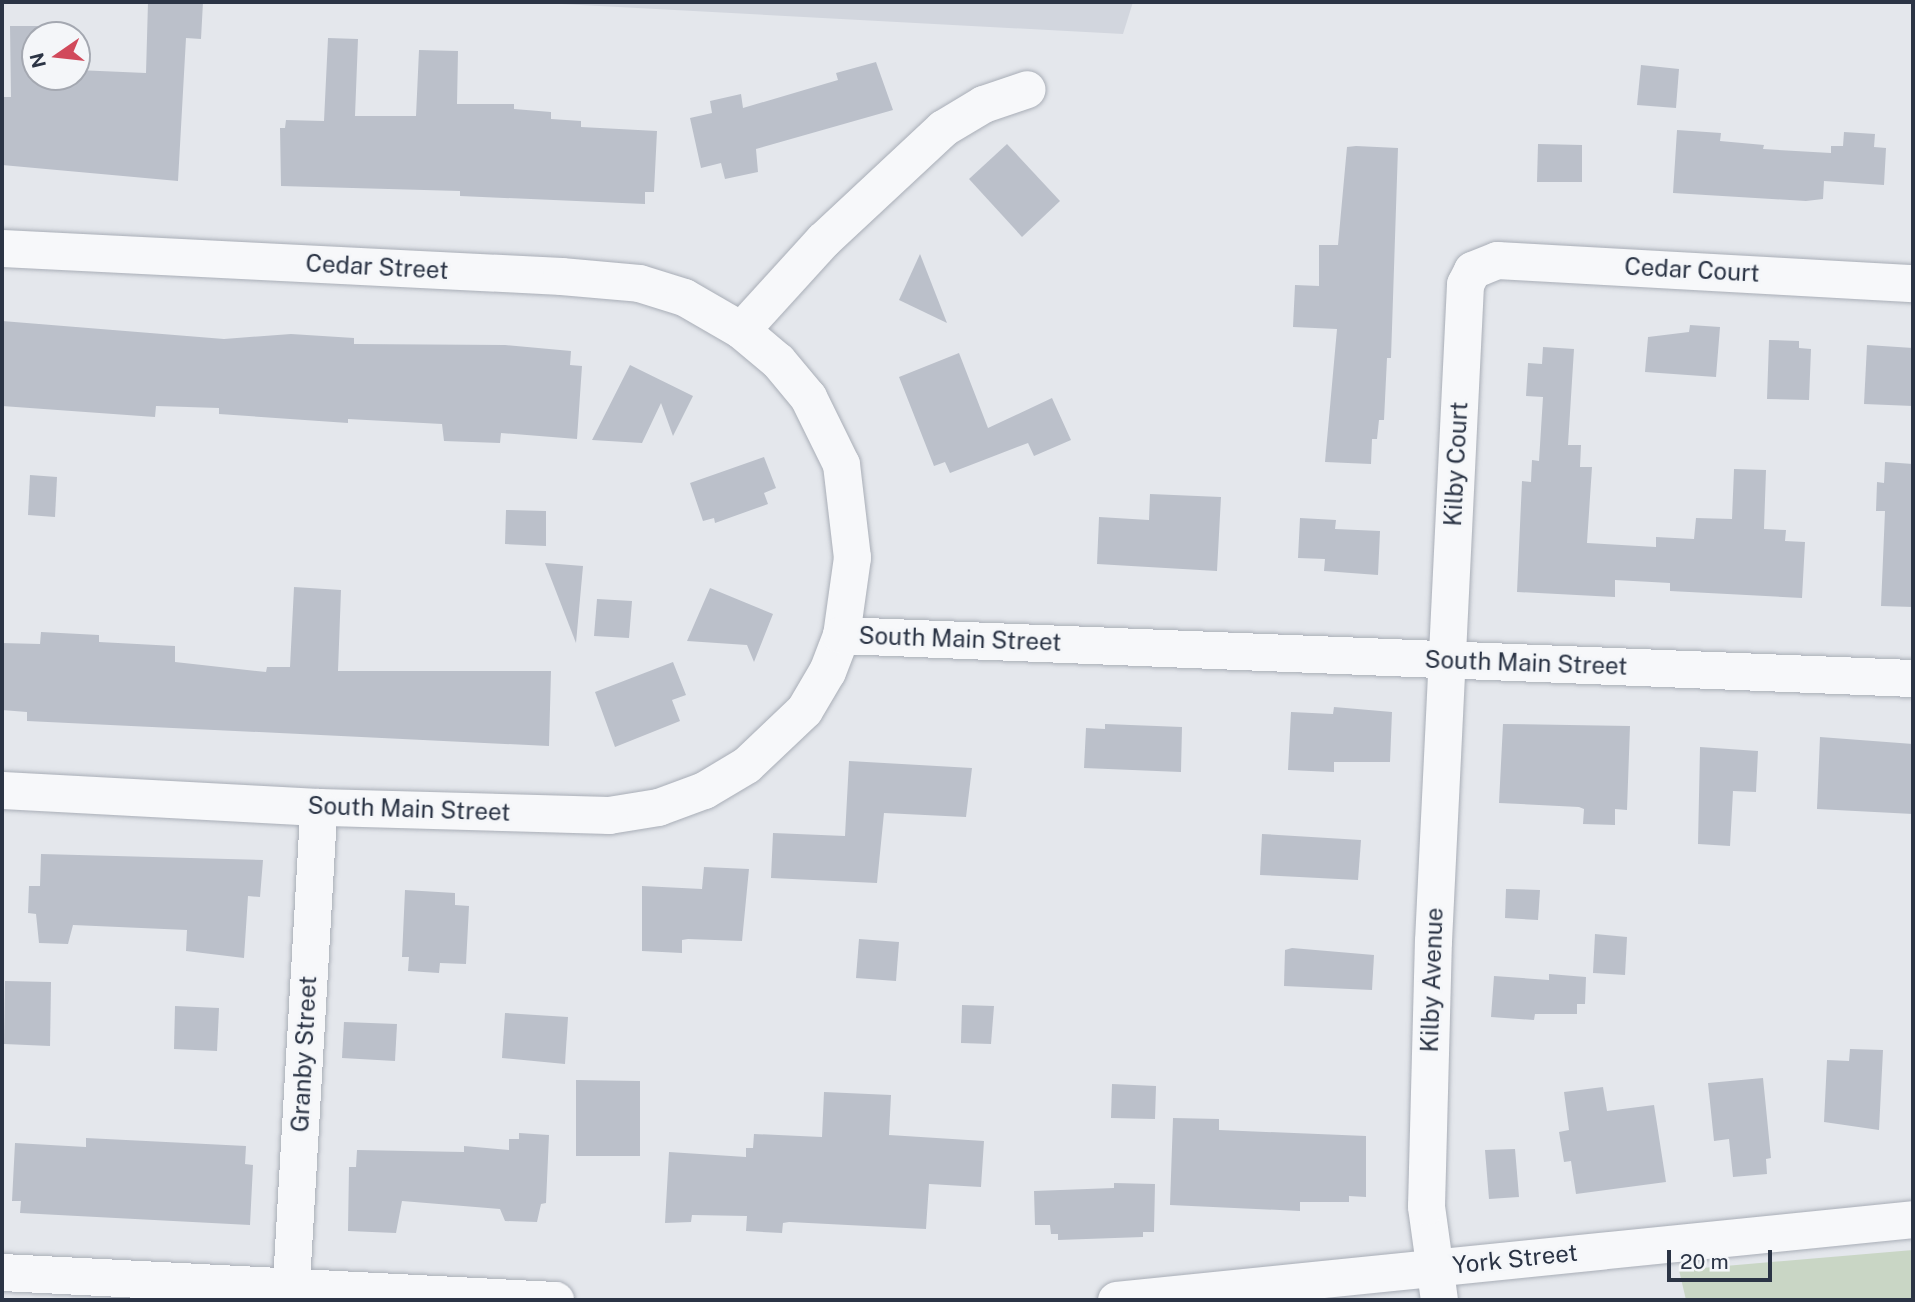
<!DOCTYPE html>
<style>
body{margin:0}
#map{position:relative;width:1915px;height:1302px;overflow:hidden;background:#e4e7ec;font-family:"Public Sans",sans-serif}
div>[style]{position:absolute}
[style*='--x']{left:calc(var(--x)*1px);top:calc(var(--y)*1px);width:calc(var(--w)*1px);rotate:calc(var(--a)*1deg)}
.built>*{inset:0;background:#d2d6de}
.green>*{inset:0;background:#c9d6c5}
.building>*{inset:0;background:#bbc0ca}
.roads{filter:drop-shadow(0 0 2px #a9aeb7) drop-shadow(0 0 2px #a9aeb7)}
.minor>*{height:37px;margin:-18.5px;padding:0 18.5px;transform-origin:18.5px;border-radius:18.5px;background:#f7f8fa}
span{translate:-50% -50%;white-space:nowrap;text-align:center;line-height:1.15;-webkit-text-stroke:5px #f4f6f9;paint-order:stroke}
.street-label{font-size:24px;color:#2b3445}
.frame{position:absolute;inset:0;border:4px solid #2b3445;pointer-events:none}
.north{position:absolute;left:21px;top:21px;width:70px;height:70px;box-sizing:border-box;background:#f4f6f9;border:2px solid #a4a8b1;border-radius:50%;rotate:256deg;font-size:19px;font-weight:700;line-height:28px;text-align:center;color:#2b3445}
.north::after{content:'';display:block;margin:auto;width:24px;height:32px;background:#d1495b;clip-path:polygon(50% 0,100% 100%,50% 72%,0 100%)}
.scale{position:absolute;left:1667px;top:1250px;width:105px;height:32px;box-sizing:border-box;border:4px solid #2b3445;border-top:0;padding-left:9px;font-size:21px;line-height:24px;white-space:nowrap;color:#2b3445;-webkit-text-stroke:5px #f4f6f9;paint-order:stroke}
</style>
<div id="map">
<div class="built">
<div style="clip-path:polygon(524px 2px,1133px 2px,1123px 34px)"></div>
</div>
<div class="green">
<div style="clip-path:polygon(1913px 1250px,1913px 1300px,1686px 1300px,1679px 1270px)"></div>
</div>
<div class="building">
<div style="clip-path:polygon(148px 2px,203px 2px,201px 39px,186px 38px,178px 181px,2px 165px,2px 97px,11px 97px,10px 26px,41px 26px,41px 35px,35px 35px,35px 77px,77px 77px,77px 70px,146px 73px)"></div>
<div style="clip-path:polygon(328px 38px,358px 39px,355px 116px,416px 116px,419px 50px,458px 51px,457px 104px,514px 104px,514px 109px,551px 112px,551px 119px,581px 121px,581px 127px,657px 131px,654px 192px,645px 192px,645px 204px,460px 196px,460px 191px,281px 186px,280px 128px,285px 128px,286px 120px,324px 121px)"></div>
<div style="clip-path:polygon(876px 62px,893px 110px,756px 149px,758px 172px,725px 179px,721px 163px,701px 168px,690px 118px,712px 113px,710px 101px,741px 94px,743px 108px,838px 80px,836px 73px)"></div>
<div style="clip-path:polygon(1641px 65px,1679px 69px,1676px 108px,1637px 105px)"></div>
<div style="clip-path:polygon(1677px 130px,1721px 133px,1720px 141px,1764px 145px,1763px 149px,1831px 153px,1831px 146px,1843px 146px,1844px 132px,1875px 134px,1874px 147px,1886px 148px,1884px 185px,1824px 181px,1823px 199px,1806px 201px,1673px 193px)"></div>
<div style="clip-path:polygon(1007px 144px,1060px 201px,1022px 237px,969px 179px)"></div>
<div style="clip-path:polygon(1538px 144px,1582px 145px,1582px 182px,1537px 182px)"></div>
<div style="clip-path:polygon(1356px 146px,1398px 148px,1391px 358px,1387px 358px,1384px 420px,1379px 420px,1377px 439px,1372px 439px,1371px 464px,1325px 462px,1337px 329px,1293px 327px,1295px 285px,1319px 286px,1319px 245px,1338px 245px,1347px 147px)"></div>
<div style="clip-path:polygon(920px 254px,947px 323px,899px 300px)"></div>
<div style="clip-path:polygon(2px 321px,224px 339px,291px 334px,354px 338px,354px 344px,505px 345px,571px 351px,570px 365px,582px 366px,577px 439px,501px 433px,500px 443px,444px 441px,442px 424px,348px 419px,348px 423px,219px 414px,219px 408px,156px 406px,155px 417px,2px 406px)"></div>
<div style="clip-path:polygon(1690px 325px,1720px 327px,1716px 377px,1645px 372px,1648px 337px,1689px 332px)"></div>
<div style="clip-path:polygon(1769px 340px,1799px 341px,1799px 348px,1811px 349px,1809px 400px,1767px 399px)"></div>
<div style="clip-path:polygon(1867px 345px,1913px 348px,1913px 406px,1864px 404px)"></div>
<div style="clip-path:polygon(1543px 347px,1574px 349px,1568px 445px,1581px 445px,1580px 467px,1592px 467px,1587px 543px,1656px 547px,1656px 537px,1694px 539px,1696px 518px,1732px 519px,1734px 469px,1766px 470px,1764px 529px,1786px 530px,1785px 541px,1805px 542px,1802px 598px,1670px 591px,1670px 583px,1615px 580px,1615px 597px,1517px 592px,1522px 481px,1531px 482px,1532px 460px,1539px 461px,1543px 397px,1526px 396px,1528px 363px,1542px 364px)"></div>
<div style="clip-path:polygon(959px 353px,988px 428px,1052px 398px,1071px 440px,1034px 456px,1028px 443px,950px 473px,945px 462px,934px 466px,899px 377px)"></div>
<div style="clip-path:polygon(630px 365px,693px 396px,673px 436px,661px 403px,642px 443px,592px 440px)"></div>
<div style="clip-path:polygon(764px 457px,776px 488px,764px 493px,768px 504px,715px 523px,714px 518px,703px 521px,690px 483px)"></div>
<div style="clip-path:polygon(1885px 462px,1913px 464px,1913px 607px,1881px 606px,1885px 511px,1876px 511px,1877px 482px,1884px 483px)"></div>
<div style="clip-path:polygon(30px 475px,57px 477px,55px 517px,28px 515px)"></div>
<div style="clip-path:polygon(1150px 494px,1221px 497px,1217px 571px,1097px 564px,1099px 517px,1149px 520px)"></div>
<div style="clip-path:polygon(506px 510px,546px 511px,546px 546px,505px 544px)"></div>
<div style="clip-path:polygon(1300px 518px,1336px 520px,1335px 529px,1380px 531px,1378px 575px,1324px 571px,1325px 559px,1298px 558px)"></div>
<div style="clip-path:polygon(545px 563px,583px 566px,576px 643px)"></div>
<div style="clip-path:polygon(294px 587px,341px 590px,338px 671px,551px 671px,549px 746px,27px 721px,27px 712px,2px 710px,2px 643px,40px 644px,41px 632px,99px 635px,99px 642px,175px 646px,175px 662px,266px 672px,267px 667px,290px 667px)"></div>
<div style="clip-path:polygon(710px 588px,773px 614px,754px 662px,747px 645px,687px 641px)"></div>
<div style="clip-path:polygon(597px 599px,632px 601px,629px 638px,594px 636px)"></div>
<div style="clip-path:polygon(673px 662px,686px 695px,672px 700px,680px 721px,615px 747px,595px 692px)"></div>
<div style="clip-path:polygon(1334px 707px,1392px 712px,1390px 762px,1334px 762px,1334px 772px,1288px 770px,1291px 712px,1333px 714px)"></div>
<div style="clip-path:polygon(1105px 724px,1182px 727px,1181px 772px,1084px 768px,1086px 728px,1105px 729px)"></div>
<div style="clip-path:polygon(1503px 724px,1630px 726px,1627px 810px,1615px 809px,1615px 825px,1583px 824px,1584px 809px,1579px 807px,1499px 803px)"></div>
<div style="clip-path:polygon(1820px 737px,1913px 744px,1913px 814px,1817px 809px)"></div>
<div style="clip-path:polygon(1700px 747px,1758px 751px,1756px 792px,1733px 791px,1730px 846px,1698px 844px)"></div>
<div style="clip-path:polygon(849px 761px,972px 768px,966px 817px,884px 813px,877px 883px,771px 878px,773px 833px,845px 836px)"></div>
<div style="clip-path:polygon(1262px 834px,1361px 840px,1358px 880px,1260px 875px)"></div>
<div style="clip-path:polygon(41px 854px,263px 860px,260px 897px,248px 896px,244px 958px,186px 951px,187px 930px,73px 925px,68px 944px,39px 943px,36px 914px,28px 913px,29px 886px,40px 886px)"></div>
<div style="clip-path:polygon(704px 867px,749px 869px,742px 941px,688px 939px,682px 940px,682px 953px,642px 951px,642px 886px,702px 889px)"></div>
<div style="clip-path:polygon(1506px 889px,1540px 890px,1538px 920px,1505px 918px)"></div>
<div style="clip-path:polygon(405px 890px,455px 893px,455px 905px,469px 906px,466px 964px,440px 963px,439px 973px,408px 971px,409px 957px,402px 957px)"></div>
<div style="clip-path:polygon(1595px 934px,1627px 937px,1625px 975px,1593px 973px)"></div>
<div style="clip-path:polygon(859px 939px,899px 942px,896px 981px,856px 978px)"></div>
<div style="clip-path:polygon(1292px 948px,1374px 955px,1372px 990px,1284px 986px,1285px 950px)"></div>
<div style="clip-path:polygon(1549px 974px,1586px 977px,1585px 1004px,1577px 1004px,1577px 1014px,1535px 1014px,1534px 1020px,1491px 1017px,1494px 976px,1549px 980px)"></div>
<div style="clip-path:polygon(5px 981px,51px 982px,50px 1046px,4px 1044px)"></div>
<div style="clip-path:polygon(962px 1005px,994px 1006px,991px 1044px,961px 1043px)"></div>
<div style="clip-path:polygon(175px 1006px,219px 1008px,217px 1051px,174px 1049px)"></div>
<div style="clip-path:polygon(505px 1013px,568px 1017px,565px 1064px,502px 1058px)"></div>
<div style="clip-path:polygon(344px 1022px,397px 1024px,395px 1061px,342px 1058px)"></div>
<div style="clip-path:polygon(1850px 1049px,1883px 1050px,1879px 1130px,1824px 1122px,1827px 1060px,1849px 1061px)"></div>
<div style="clip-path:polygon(1763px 1078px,1771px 1158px,1766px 1159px,1767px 1174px,1733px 1177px,1729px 1139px,1714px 1141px,1708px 1083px)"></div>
<div style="clip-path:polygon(576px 1080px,640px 1081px,640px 1156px,576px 1156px)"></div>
<div style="clip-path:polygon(1112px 1084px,1156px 1086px,1155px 1119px,1111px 1118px)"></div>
<div style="clip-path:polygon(1603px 1087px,1607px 1111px,1654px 1105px,1666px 1182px,1576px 1194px,1571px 1161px,1564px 1162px,1559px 1132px,1569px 1130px,1564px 1092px)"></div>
<div style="clip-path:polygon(824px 1092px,891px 1095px,889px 1135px,984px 1141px,981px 1187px,929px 1184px,926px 1229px,789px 1222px,783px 1223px,782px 1233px,746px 1231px,747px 1216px,692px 1215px,691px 1222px,665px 1223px,669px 1152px,746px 1157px,746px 1148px,753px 1148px,754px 1134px,822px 1137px)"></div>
<div style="clip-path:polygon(1173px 1118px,1219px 1119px,1219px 1130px,1366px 1136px,1366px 1197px,1349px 1196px,1349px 1202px,1300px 1202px,1300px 1211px,1170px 1205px)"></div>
<div style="clip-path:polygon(519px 1133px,549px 1135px,546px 1203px,541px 1204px,537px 1222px,505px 1221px,500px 1209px,402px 1201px,396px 1233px,348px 1231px,349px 1167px,356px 1167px,357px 1150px,464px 1152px,464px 1146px,509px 1150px,509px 1139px,519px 1139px)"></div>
<div style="clip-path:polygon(86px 1138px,246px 1146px,245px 1164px,253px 1165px,250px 1225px,20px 1213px,21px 1201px,12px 1201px,15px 1143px,86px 1147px)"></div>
<div style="clip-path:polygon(1515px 1149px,1519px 1197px,1489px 1199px,1485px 1150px)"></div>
<div style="clip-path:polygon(1114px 1183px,1155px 1184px,1154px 1232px,1143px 1232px,1143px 1237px,1058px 1240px,1058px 1234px,1051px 1234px,1050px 1225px,1035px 1225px,1034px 1191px,1114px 1188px)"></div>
</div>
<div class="roads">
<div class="minor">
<div style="--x:2;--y:248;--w:560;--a:2.87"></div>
<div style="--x:561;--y:276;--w:78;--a:5.1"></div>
<div style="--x:639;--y:283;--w:47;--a:17.3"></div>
<div style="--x:684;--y:297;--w:66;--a:30.1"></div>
<div style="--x:741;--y:330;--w:48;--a:40"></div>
<div style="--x:778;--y:361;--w:47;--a:50.2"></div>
<div style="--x:808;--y:397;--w:75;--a:63.8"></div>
<div style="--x:841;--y:464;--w:94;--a:83.3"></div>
<div style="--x:852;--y:557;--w:79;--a:98"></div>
<div style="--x:841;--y:635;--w:39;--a:111"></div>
<div style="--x:827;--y:671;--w:45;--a:120.5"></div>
<div style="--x:804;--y:710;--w:80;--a:136.5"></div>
<div style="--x:746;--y:765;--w:49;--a:149.2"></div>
<div style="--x:704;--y:790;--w:49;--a:159.7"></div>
<div style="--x:658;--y:807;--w:50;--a:170.7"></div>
<div style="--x:609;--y:815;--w:291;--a:-178.4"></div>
<div style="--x:318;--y:807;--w:316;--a:-176.9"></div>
<div style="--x:741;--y:330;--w:122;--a:-47.7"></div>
<div style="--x:823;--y:240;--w:164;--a:-43"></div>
<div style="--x:943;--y:128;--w:47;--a:-31"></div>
<div style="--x:983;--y:104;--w:46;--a:-18.8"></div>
<div style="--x:841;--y:635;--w:1073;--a:2.3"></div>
<div style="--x:2;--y:1272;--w:554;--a:2.9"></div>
<div style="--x:290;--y:1300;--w:494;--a:-86.7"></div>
<div style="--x:1116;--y:1300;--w:801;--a:-5.8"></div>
<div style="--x:1439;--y:1300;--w:95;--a:-97.9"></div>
<div style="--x:1426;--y:1206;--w:265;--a:-88.5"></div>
<div style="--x:1433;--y:941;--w:658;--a:-87.21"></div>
<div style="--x:1465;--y:284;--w:16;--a:-63"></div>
<div style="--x:1472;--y:270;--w:27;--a:-22"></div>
<div style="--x:1497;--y:260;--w:417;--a:3.2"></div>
</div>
</div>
<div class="street-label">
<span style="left:377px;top:267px;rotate:3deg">Cedar Street</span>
<span style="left:1692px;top:270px;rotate:3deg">Cedar Court</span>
<span style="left:1456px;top:464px;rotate:-87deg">Kilby Court</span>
<span style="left:960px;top:639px;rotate:2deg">South Main Street</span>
<span style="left:1526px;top:663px;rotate:2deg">South Main Street</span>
<span style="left:409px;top:809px;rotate:2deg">South Main Street</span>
<span style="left:1432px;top:980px;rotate:-88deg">Kilby Avenue</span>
<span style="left:304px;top:1054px;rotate:-87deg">Granby Street</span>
<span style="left:1515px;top:1259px;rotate:-6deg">York Street</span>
</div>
<div class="frame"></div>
<div class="north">N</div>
<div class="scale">20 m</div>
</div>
